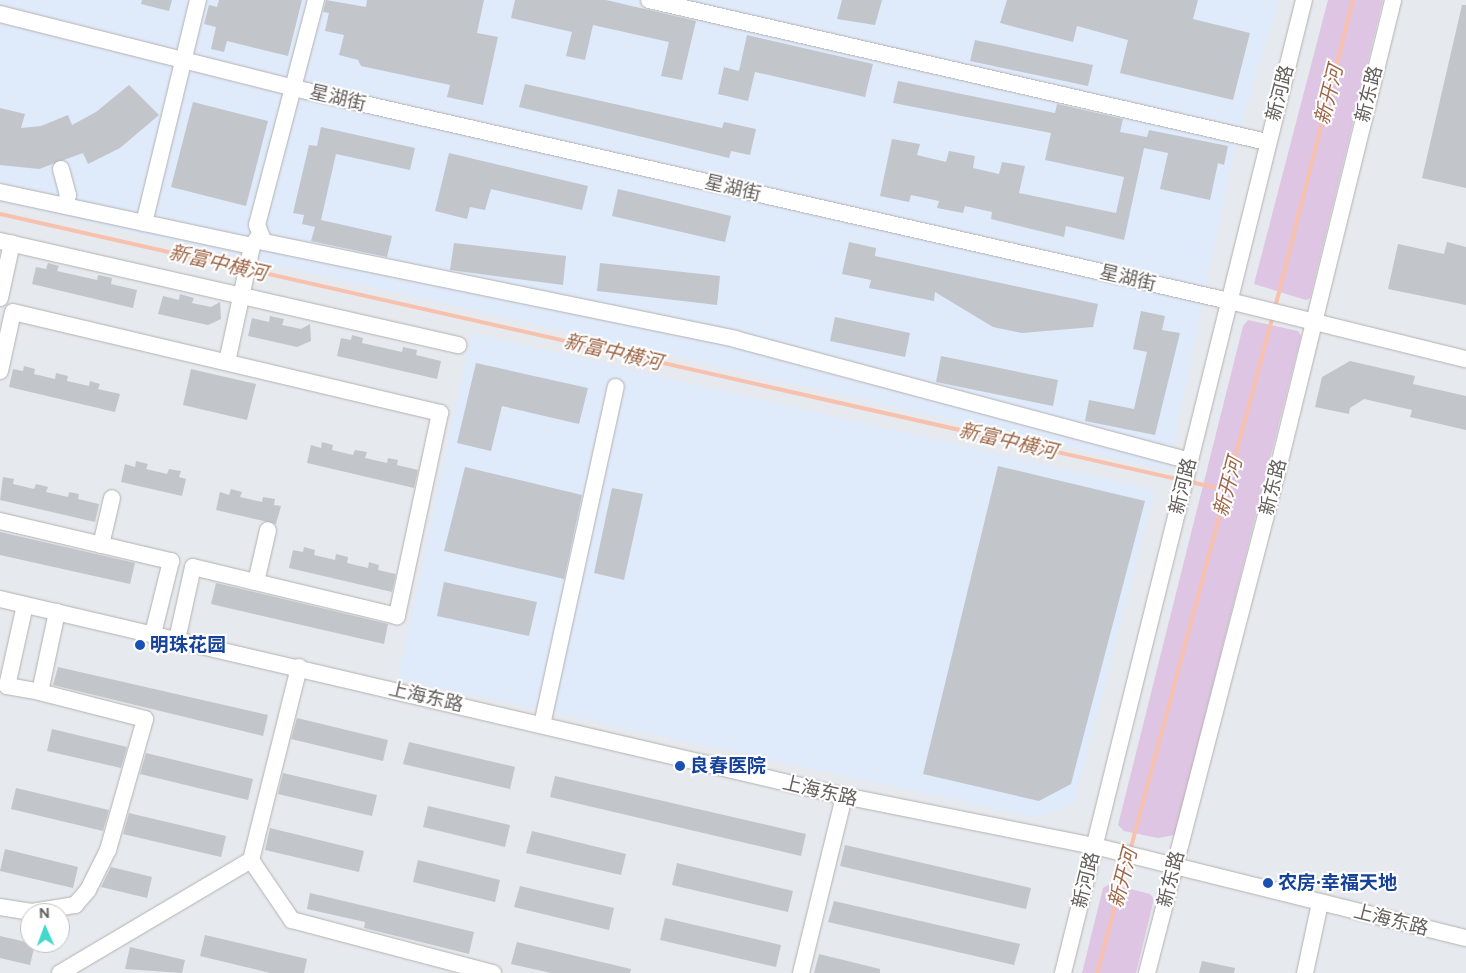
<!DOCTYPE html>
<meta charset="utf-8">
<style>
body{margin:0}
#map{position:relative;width:1466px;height:973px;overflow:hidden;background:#e6e9ee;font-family:Figtree,"Noto Sans SC",sans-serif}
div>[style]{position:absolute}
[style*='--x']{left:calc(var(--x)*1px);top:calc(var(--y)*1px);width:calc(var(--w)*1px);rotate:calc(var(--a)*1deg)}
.commercial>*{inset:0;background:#dfeafb}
.green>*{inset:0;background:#dec5e3}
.stream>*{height:4px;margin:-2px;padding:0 2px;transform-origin:2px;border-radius:2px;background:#f7c1ad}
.building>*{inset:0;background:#c2c6ca}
.roads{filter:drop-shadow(0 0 1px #b4b1af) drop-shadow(0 0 1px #b4b1af)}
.minor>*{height:16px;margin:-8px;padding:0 8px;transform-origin:8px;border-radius:8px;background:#fff}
.dots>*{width:14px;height:14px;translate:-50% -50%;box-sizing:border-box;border:2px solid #fff;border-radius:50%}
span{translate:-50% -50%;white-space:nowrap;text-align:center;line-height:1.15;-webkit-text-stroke:4px #fff;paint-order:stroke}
.street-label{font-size:19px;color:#65605e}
.transit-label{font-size:19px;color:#164399;font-weight:700}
.left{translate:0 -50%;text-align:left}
.water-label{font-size:20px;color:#9f6748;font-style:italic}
.north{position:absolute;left:20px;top:903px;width:50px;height:50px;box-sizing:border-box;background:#fff;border:1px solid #c1bfbf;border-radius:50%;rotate:358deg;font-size:14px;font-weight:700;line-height:20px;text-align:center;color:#65605e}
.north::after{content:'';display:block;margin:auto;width:18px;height:22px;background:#42d9cc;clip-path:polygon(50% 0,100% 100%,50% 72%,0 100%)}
</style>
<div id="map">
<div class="commercial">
<div style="clip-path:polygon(0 0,1279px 0,1238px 134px,1168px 470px,0 202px)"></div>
<div style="clip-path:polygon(471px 333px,1155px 490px,1074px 803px,1039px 818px,398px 679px)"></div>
</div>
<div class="green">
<div style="clip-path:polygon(1328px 0,1383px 0,1310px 298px,1306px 300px,1254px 284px)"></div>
<div style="clip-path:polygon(1248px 320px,1298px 331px,1301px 336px,1175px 835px,1158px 838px,1124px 831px,1118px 825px,1243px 326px)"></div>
<div style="clip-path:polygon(1110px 884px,1150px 894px,1154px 899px,1136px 973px,1082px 973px,1103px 888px)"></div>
</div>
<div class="stream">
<div style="--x:0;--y:214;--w:250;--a:12.7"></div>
<div style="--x:251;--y:270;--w:953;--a:12.72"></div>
<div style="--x:1275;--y:308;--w:318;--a:-75.8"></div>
<div style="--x:1190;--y:482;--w:38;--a:12"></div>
<div style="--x:1130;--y:851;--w:555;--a:-75.06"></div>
<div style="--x:1097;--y:973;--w:119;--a:-74.9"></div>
</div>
<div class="building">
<div style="clip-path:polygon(142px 0,172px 0,169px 11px,141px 4px)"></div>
<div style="clip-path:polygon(219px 0,302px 0,288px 56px,227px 41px,224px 52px,211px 49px,216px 27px,204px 24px,209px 5px,217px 7px)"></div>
<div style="clip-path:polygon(326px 0,366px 7px,367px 0,484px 0,477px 33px,498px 37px,483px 105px,447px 97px,450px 85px,361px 66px,358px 60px,339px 55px,344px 35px,325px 31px,329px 13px,323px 12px)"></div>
<div style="clip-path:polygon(515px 0,606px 0,696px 21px,682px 80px,661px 76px,669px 42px,593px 25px,585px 60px,566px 56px,572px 32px,511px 18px)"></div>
<div style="clip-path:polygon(842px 0,882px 0,875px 25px,837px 19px)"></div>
<div style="clip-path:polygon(1007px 0,1198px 0,1193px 19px,1250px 33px,1233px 100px,1120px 73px,1128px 40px,1077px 26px,1073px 42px,1000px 23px)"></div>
<div style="clip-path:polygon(1462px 5px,1466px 5px,1466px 188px,1422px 178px)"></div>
<div style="clip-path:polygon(747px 35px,873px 64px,865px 97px,755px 72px,748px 101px,718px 94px,724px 67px,739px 71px)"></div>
<div style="clip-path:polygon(975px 40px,1093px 65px,1088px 86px,970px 61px)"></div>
<div style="clip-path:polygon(898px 81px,1055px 113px,1057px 104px,1123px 119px,1120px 132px,1147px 137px,1149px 130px,1228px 146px,1224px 165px,1218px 163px,1210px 200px,1160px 189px,1168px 153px,1144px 148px,1124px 240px,1066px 226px,1064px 237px,991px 219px,992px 212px,965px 206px,963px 213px,937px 208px,939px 201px,911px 195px,909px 202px,880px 196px,892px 139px,920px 144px,917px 155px,946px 162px,949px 151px,975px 156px,973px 168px,999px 174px,1002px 162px,1025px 166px,1019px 193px,1116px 213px,1124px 177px,1045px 160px,1051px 133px,893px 103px)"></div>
<div style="clip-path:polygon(525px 84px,722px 128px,724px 122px,756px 129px,750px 155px,731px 151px,729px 158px,519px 107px)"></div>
<div style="clip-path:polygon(129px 85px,159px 115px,120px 148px,88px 164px,83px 153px,39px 169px,0 165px,0 108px,25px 114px,21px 128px,41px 126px,68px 115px,72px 125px,96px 112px)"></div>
<div style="clip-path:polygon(193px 102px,268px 121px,246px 206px,171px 187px)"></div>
<div style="clip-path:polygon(321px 127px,415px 148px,410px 170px,336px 154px,321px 220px,392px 236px,387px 257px,311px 241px,315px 227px,302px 224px,304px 215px,293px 213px,309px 145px,317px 146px)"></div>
<div style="clip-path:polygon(449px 153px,588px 186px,582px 210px,491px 189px,485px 210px,470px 207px,467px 219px,435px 211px)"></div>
<div style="clip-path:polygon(618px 189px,731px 216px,725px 242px,612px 216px)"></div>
<div style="clip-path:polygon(849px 242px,876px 248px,875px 256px,1098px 304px,1093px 327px,1022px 333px,993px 327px,935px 292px,934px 301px,869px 288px,871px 280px,842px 274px)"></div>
<div style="clip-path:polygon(1447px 242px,1466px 247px,1466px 305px,1388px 289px,1398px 244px,1444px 254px)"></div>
<div style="clip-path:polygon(454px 243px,566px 256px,563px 285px,450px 270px)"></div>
<div style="clip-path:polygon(48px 263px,59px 266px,57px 271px,97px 280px,98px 275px,112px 278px,111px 284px,137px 290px,133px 308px,32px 284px,36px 267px,46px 269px)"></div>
<div style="clip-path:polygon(600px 263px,720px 276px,717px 305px,597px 291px)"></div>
<div style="clip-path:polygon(180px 294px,194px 298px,192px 303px,211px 307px,220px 302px,221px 319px,208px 325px,158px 314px,163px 296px,179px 300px)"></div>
<div style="clip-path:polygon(1141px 311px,1165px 316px,1162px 330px,1180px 333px,1155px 435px,1085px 421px,1089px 400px,1134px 409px,1147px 352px,1133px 349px)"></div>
<div style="clip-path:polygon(270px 316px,284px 319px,282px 325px,301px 329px,310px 324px,311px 341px,297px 347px,248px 336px,252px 318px,269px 322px)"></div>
<div style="clip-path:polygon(835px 317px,910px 333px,905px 357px,830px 341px)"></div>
<div style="clip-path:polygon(352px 335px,363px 338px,362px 343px,402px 352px,403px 347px,417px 350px,416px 355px,441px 361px,437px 379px,337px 356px,341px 338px,351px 340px)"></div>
<div style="clip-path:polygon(941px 356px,1058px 380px,1053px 406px,936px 382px)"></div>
<div style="clip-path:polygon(1350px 361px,1415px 376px,1413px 384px,1466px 396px,1466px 430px,1410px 417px,1412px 410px,1364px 399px,1350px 408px,1349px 414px,1315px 407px,1322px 377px)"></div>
<div style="clip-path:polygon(476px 363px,588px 388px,579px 424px,502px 406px,491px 451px,457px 443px)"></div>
<div style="clip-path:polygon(24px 366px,35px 369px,34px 374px,55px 379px,56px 373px,68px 376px,67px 381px,89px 386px,90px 381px,100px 384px,98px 389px,120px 394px,115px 412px,9px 387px,13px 369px,23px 371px)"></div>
<div style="clip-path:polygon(191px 369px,256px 384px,247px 420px,183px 405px)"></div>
<div style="clip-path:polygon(322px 442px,333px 445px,332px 450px,353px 455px,355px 450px,367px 452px,365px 458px,387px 463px,388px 458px,398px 460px,397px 465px,418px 470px,414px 488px,307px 463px,311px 445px,321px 448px)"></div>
<div style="clip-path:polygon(136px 461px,148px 464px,146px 469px,167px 474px,169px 469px,181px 471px,179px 477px,186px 479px,182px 496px,121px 482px,125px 464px,135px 467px)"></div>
<div style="clip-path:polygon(998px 466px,1145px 501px,1071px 784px,1039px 801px,923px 774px)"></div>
<div style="clip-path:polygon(465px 467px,582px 495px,564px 579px,444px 551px)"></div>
<div style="clip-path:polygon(3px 477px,14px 479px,13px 484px,34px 489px,36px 484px,48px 487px,46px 492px,68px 497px,69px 492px,79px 494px,78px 499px,99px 504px,95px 522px,0 500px)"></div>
<div style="clip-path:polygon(612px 488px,643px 494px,624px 580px,594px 573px)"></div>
<div style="clip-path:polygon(231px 489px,242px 492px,240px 497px,262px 502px,263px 497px,275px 499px,274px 505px,281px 506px,276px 524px,216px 510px,220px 492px,229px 495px)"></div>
<div style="clip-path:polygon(0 532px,135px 563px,130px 584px,0 555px)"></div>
<div style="clip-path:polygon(304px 547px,315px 550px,314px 555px,335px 560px,336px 554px,348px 557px,347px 563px,368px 568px,369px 562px,379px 565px,378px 570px,396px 574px,392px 592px,289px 568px,293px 550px,303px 552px)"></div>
<div style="clip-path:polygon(444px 582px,537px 602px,529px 636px,437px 616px)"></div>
<div style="clip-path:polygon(216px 583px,388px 624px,384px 644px,211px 604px)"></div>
<div style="clip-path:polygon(58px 667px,268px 715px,263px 736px,53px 685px)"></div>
<div style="clip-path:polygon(297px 718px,388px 740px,383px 761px,291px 739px)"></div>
<div style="clip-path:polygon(52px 729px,127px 747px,121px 768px,47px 751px)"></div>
<div style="clip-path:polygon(409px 742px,515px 767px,510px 789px,403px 764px)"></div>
<div style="clip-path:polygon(146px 753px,253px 779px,248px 800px,140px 774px)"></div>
<div style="clip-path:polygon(283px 773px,377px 795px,372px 816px,278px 794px)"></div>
<div style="clip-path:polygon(555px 776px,806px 834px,801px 856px,550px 797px)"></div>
<div style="clip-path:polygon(16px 788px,109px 810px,103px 831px,11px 809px)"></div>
<div style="clip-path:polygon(428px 806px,510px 825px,505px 847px,423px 827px)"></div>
<div style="clip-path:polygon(129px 813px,226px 836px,221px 857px,123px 834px)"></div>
<div style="clip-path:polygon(270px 828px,364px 851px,359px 872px,265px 850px)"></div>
<div style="clip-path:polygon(532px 831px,626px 854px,621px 875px,526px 853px)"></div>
<div style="clip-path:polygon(845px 845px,1031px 888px,1026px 909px,840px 866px)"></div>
<div style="clip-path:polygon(5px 849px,78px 867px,73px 888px,0 871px)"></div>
<div style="clip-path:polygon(418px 860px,500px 880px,495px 902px,413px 882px)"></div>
<div style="clip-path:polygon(677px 863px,793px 891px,788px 912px,672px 885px)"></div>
<div style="clip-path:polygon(111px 867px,152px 877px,147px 898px,101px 887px)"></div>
<div style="clip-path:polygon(520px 886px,614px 908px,609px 930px,514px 907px)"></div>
<div style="clip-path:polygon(310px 893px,474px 932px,469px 954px,364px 928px,365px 922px,307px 909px)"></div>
<div style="clip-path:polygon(834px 901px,1020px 944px,1014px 965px,828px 922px)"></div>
<div style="clip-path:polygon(665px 918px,781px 945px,776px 967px,660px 940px)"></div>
<div style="clip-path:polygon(205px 935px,307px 959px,304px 973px,270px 973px,200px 956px)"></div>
<div style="clip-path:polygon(0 936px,35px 944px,30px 965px,0 958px)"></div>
<div style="clip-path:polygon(517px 942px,631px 969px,630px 973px,551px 973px,511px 964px)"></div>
<div style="clip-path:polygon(130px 947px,185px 960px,182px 973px,125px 969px)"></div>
<div style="clip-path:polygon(819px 954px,880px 969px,880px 973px,814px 973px)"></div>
<div style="clip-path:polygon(1202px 961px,1235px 968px,1234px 973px,1199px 973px)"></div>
</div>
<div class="roads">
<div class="minor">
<div style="--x:316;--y:0;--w:233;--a:104.7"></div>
<div style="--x:257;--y:225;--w:18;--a:68"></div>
<div style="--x:264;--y:242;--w:481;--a:11.6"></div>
<div style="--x:735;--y:339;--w:470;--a:15"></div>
<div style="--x:649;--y:0;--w:634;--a:12.94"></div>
<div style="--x:0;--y:14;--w:317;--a:14.1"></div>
<div style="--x:307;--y:91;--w:946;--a:12.83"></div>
<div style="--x:1229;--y:301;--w:244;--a:13.8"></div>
<div style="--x:61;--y:169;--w:27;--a:75"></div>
<div style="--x:68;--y:195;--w:11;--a:105"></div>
<div style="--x:0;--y:192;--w:258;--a:12.1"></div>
<div style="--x:144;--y:223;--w:229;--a:-76.4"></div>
<div style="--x:0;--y:241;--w:470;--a:12.8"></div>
<div style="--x:0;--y:298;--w:56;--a:-77.7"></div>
<div style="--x:227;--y:362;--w:119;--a:-77.8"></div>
<div style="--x:252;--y:246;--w:11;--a:-56"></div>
<div style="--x:0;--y:371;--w:60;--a:-77.6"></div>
<div style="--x:13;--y:312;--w:439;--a:13.3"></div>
<div style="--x:440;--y:413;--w:208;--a:102"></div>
<div style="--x:397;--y:616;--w:210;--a:-166.5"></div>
<div style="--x:193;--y:567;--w:75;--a:102.4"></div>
<div style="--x:0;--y:521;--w:176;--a:13.2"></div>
<div style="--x:171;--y:561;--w:75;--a:103.9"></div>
<div style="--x:101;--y:545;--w:48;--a:-76.8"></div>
<div style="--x:256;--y:582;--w:53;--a:-77"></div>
<div style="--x:0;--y:599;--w:867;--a:13.14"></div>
<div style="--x:844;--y:796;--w:255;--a:11.3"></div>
<div style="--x:1094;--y:846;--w:383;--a:13.9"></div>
<div style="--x:25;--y:605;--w:83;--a:102.5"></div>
<div style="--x:7;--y:686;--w:34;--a:10"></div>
<div style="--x:40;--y:692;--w:82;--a:-78"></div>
<div style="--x:542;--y:725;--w:346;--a:-77.7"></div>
<div style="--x:251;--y:860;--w:73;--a:55.7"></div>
<div style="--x:292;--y:920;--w:208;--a:14.8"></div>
<div style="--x:0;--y:907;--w:32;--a:9"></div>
<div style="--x:32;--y:912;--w:44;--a:-9.2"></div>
<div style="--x:75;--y:905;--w:20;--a:-49"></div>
<div style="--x:88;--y:890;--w:45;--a:-63.4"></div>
<div style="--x:108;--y:850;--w:136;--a:-74.2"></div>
<div style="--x:145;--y:719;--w:108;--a:-165.6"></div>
<div style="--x:60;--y:973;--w:222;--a:-30.6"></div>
<div style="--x:251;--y:860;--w:199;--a:-76"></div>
<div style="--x:801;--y:973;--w:182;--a:-76.3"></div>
<div style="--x:1063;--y:973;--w:1002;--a:-76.09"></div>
<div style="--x:1147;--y:973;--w:517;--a:-75.43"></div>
<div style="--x:1277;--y:473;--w:487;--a:-76.2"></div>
<div style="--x:1305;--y:973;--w:72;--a:-77.9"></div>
</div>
</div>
<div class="dots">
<div style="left:140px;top:645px;background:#1a4fb4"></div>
<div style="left:680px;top:766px;background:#1a4fb4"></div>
<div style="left:1268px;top:883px;background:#1a4fb4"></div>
</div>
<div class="street-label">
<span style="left:1280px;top:93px;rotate:-75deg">新河路</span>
<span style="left:1369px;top:94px;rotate:-76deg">新东路</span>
<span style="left:338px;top:98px;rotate:13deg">星湖街</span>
<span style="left:733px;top:188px;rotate:13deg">星湖街</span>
<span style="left:1128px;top:278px;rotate:13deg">星湖街</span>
<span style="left:1183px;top:486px;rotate:-76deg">新河路</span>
<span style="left:1273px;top:487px;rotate:-76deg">新东路</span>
<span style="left:426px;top:697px;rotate:13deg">上海东路</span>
<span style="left:820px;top:791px;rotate:13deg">上海东路</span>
<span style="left:1171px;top:879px;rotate:-76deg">新东路</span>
<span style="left:1086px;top:880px;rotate:-76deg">新河路</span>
<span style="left:1391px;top:920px;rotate:14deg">上海东路</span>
</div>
<div class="transit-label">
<span class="left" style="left:150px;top:645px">明珠花园</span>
<span class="left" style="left:690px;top:766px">良春医院</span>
<span class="left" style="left:1278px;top:883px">农房·幸福天地</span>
</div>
<div class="water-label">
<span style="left:1329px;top:95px;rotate:-76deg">新开河</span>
<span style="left:218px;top:263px;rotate:13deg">新富中横河</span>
<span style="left:613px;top:352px;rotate:13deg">新富中横河</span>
<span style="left:1008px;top:441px;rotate:13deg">新富中横河</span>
<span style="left:1228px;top:487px;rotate:-75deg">新开河</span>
<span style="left:1123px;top:878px;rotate:-75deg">新开河</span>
</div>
<div class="north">N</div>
</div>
